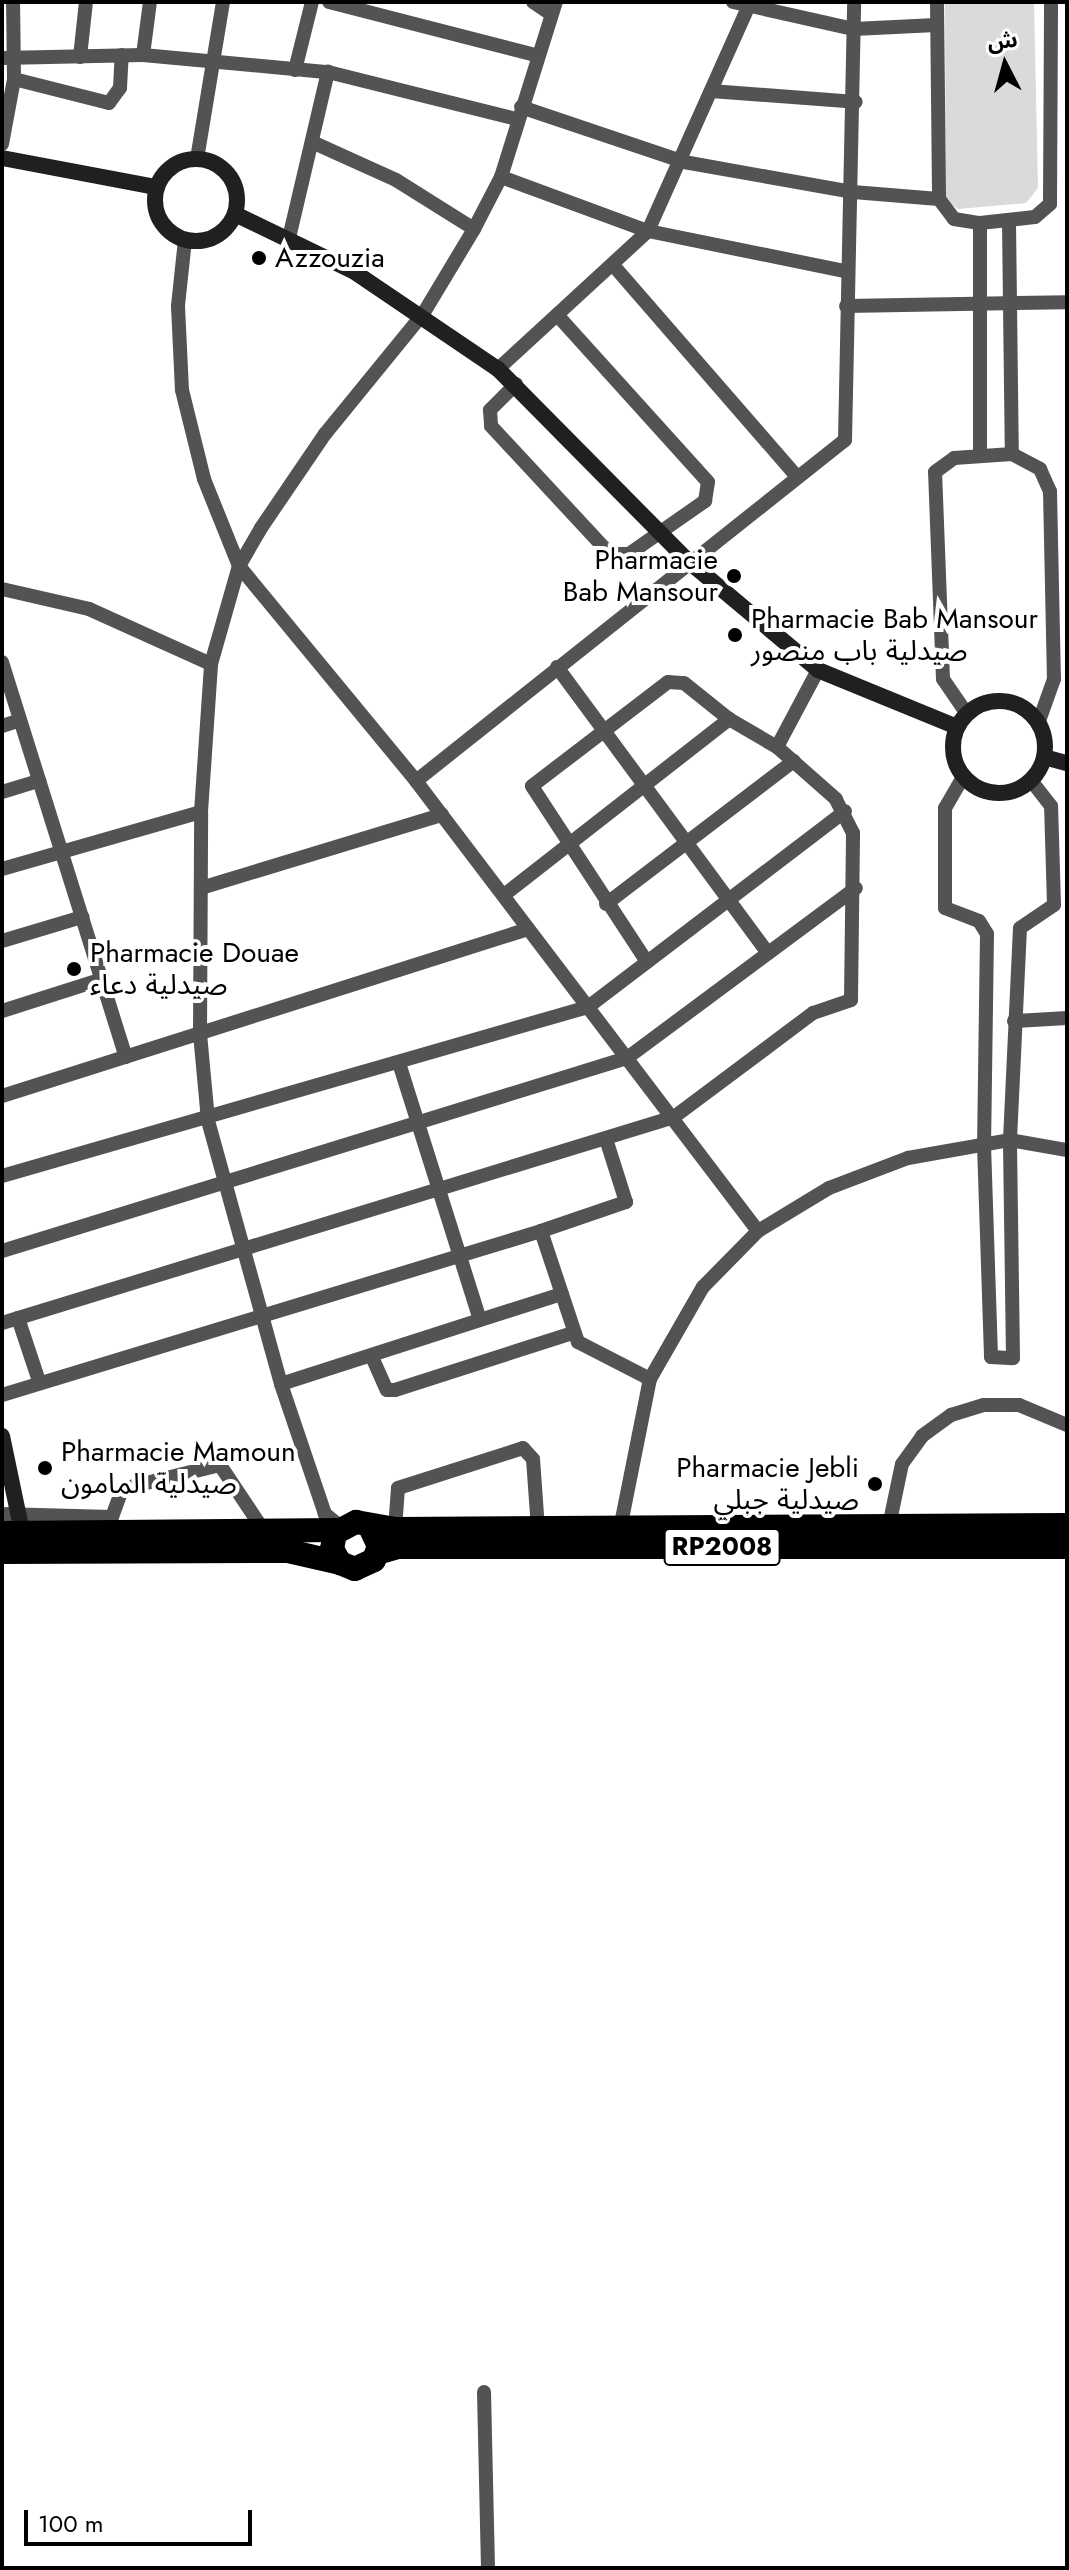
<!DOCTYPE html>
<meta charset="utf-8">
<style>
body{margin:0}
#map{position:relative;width:1069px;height:2570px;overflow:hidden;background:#fff;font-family:Jost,"Noto Sans Arabic",sans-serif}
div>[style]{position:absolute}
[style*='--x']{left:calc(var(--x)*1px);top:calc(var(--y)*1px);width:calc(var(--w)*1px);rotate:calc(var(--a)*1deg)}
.green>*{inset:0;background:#dadada}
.street>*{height:14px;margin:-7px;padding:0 7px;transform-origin:7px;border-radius:7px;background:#535353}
.secondary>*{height:16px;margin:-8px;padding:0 8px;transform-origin:8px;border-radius:8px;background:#202020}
.secondary>.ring{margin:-8px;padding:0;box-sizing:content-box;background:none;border:16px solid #202020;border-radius:50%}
.highway>*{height:24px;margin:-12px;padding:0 12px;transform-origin:12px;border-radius:12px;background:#000}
.dots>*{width:22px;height:22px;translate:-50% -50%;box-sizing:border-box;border:4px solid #fff;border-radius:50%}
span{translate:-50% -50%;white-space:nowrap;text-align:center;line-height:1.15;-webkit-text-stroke:8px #fff;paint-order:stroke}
.shield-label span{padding:2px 6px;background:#fff;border:2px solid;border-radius:6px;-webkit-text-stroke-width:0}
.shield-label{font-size:26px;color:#000;font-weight:700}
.poi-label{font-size:28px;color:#000}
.left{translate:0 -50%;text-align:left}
.right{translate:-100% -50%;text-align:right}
.frame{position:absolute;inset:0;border:4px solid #000;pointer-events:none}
.north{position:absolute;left:965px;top:24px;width:80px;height:80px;-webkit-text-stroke:6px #fff;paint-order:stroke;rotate:354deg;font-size:22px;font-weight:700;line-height:32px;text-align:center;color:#000}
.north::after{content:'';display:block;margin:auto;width:28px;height:36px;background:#000;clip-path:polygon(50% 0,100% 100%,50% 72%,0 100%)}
.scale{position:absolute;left:24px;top:2510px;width:228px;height:36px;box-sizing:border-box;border:4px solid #000;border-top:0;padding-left:10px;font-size:24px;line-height:28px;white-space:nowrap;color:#000;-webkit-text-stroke:6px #fff;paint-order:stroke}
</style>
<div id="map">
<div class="green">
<div style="clip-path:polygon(945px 2px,1034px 2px,1038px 188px,1026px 203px,958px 209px,946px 200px)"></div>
</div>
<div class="street">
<div style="--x:329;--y:2;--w:214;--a:14.4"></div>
<div style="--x:533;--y:2;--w:22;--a:34"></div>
<div style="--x:733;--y:2;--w:124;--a:12.6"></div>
<div style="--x:854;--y:29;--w:82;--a:-2.8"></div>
<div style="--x:937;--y:2;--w:197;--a:89.4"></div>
<div style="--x:939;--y:199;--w:25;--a:53"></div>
<div style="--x:954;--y:219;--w:26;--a:9"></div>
<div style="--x:980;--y:223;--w:55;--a:-6.2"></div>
<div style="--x:1035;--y:217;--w:20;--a:-41"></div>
<div style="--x:1050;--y:204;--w:202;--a:-89.7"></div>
<div style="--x:143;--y:55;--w:53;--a:-82.5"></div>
<div style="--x:80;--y:57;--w:55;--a:-83.8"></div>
<div style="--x:2;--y:58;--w:141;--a:-1.2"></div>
<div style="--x:143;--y:55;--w:186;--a:5.3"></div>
<div style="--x:328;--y:72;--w:194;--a:14"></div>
<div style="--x:295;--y:70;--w:70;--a:-76"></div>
<div style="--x:14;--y:79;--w:98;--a:14.2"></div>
<div style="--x:109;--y:103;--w:19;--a:-54"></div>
<div style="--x:120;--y:88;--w:33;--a:-87"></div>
<div style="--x:711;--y:91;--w:145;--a:4.3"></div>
<div style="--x:521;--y:107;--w:172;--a:18.6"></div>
<div style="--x:684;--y:162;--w:172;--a:10.1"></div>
<div style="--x:853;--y:192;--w:86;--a:4.7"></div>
<div style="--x:312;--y:142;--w:92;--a:24.3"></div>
<div style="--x:396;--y:180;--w:92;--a:32.1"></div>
<div style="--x:2;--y:144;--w:66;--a:-79.5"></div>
<div style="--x:14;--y:79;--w:77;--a:-90.7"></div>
<div style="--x:197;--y:159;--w:159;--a:-80.6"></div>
<div style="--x:501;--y:177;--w:157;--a:20.2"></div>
<div style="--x:648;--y:231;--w:201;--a:11.5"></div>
<div style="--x:1009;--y:222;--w:232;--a:89.3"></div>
<div style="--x:980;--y:223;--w:231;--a:90"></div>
<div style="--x:289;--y:238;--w:171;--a:-76.8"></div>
<div style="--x:185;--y:240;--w:66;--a:96.1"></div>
<div style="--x:178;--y:306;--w:84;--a:87.3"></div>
<div style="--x:182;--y:390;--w:92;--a:76.1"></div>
<div style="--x:204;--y:479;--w:94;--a:68.1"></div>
<div style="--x:239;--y:566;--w:278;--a:50.5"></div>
<div style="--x:416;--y:781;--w:565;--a:52.77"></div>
<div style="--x:613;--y:265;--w:277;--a:49"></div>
<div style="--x:846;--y:306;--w:221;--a:-1"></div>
<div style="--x:498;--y:369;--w:204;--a:-42.6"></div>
<div style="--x:648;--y:231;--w:245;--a:-65.9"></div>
<div style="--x:516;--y:384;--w:37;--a:135"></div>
<div style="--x:490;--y:410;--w:16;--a:86"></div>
<div style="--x:491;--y:426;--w:175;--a:47.1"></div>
<div style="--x:610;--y:554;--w:19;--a:0"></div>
<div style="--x:629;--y:554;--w:93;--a:-34.9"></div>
<div style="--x:705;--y:501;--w:19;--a:-81"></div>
<div style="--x:708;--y:482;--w:225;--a:-132.1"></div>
<div style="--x:2;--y:589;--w:89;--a:12.9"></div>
<div style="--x:89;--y:609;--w:134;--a:24.3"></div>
<div style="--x:2;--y:662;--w:414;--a:72.6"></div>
<div style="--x:557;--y:667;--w:355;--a:53.6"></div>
<div style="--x:967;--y:714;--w:42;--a:-124.4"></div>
<div style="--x:943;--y:679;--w:207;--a:-92.2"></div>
<div style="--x:935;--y:472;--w:24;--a:-36"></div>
<div style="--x:954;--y:458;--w:58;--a:-3.9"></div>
<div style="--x:1012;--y:454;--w:32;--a:28"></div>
<div style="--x:1040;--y:469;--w:24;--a:66"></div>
<div style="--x:1050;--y:491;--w:188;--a:88.8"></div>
<div style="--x:1054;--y:679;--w:48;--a:109.6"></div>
<div style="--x:2;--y:726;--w:19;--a:-18"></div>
<div style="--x:963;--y:777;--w:36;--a:120"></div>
<div style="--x:945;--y:808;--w:100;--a:90"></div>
<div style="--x:945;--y:908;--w:36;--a:21"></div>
<div style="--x:979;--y:921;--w:15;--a:58"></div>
<div style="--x:987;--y:934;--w:211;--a:90.8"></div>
<div style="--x:984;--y:1145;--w:212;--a:88.1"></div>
<div style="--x:991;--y:1357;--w:22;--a:3"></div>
<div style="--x:1013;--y:1358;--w:218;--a:-90.8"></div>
<div style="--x:1010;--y:1140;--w:212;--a:-87.3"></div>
<div style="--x:1020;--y:928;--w:41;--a:-34.1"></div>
<div style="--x:1054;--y:905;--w:99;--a:-91.7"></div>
<div style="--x:1051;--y:806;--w:33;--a:-128"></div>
<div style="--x:416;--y:781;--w:548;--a:-38.48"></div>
<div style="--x:845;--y:440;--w:438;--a:-88.8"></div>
<div style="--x:2;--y:792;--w:39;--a:-17"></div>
<div style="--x:2;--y:869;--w:207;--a:-16"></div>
<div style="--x:201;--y:888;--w:252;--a:-16.9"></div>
<div style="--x:504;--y:895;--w:286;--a:-38"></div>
<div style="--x:729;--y:719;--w:56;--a:30.3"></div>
<div style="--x:606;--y:904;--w:236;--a:-37.3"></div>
<div style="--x:2;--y:941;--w:84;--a:-16.7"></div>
<div style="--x:647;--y:962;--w:210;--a:-123.2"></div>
<div style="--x:532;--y:786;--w:171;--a:-37.4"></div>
<div style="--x:668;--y:682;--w:16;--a:4"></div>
<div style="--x:684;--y:683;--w:58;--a:38.7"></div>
<div style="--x:2;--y:1011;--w:105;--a:-17.7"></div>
<div style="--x:1014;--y:1021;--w:53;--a:-3.2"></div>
<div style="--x:399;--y:1063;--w:269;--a:72.5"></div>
<div style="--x:2;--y:1096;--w:552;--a:-17.61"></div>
<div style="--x:2;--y:1176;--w:610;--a:-16.09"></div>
<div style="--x:588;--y:1007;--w:323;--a:-37.3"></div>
<div style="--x:541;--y:1231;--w:90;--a:-18.8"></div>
<div style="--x:626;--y:1202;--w:66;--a:-107.6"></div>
<div style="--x:2;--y:1251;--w:654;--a:-17.16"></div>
<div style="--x:627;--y:1058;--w:285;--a:-36.6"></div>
<div style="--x:18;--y:1318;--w:66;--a:71.6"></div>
<div style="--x:2;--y:1323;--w:703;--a:-17.04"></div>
<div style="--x:674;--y:1117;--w:174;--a:-36.8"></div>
<div style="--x:813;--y:1013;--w:40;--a:-18.9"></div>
<div style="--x:851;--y:1000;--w:167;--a:-89.3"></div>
<div style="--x:853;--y:833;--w:38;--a:-117"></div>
<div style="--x:836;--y:799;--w:79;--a:-138.6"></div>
<div style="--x:777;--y:747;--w:87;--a:-62"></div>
<div style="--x:372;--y:1357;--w:36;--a:66"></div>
<div style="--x:387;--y:1390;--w:8;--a:0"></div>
<div style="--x:395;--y:1390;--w:187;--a:-17.8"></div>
<div style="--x:281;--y:1384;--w:295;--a:-17.8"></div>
<div style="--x:2;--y:1395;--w:563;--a:-16.92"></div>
<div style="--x:541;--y:1231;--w:117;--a:71.6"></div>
<div style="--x:578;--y:1342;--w:81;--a:27.2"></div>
<div style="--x:2;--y:1514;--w:110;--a:1.6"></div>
<div style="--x:112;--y:1517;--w:30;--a:-70"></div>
<div style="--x:122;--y:1489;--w:101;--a:-13.8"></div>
<div style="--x:220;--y:1465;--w:83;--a:56.3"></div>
<div style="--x:889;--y:1526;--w:63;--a:-78.2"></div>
<div style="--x:902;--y:1464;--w:34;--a:-54"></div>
<div style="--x:922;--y:1436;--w:36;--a:-36"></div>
<div style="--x:951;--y:1415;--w:34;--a:-17"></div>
<div style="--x:984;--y:1405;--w:35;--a:0"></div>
<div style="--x:1019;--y:1405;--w:52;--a:22.6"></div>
<div style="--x:341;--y:1527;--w:21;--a:-141"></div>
<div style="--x:325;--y:1514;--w:137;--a:-108.7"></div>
<div style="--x:281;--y:1384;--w:274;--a:-105.5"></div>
<div style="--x:208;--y:1120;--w:86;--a:-95.3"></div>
<div style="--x:200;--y:1034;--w:222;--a:-89.7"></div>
<div style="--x:201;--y:812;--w:148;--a:-86.1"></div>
<div style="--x:211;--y:664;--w:102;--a:-74.1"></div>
<div style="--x:239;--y:566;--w:44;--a:-59.9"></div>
<div style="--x:261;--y:528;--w:114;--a:-55.8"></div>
<div style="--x:325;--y:434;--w:155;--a:-50.8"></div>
<div style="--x:423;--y:314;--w:99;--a:-59"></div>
<div style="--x:474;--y:229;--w:59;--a:-62.6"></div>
<div style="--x:501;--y:177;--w:183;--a:-72.6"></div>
<div style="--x:395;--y:1529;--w:41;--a:-85.8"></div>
<div style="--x:398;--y:1488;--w:131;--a:-17.7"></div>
<div style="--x:523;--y:1448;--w:15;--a:48"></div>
<div style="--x:533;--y:1459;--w:70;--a:85.9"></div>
<div style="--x:620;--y:1529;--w:153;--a:-78.7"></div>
<div style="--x:650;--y:1379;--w:106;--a:-60.1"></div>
<div style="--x:703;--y:1287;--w:78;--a:-45.5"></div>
<div style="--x:758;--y:1231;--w:83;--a:-31.2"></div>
<div style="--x:829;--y:1188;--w:85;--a:-20.8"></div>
<div style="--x:908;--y:1158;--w:104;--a:-10"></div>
<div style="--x:1010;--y:1140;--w:58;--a:10"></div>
<div style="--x:484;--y:2392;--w:176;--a:88.7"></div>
</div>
<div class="secondary">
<div style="--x:2;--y:158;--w:157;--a:10.7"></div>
<div class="ring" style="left:155px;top:159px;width:66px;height:66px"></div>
<div style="--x:235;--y:214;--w:131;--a:25.8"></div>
<div style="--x:353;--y:271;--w:175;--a:34.1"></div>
<div style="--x:498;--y:369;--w:269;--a:45.3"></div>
<div style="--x:687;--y:560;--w:171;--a:40"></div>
<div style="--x:818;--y:670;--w:150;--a:22.3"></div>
<div class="ring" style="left:953px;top:701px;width:76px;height:76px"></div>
<div style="--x:1044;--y:757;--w:24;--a:15"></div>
<div style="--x:2;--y:1436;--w:98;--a:78.2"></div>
</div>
<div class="highway">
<div style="--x:370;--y:1527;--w:21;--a:65"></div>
<div style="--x:379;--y:1546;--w:15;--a:110"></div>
<div style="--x:374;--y:1560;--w:21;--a:155"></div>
<div style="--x:355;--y:1569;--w:16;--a:-158"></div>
<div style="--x:340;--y:1563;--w:16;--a:-120"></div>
<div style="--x:332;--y:1549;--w:16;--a:-79"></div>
<div style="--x:335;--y:1533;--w:24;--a:-28"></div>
<div style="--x:356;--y:1522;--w:40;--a:10"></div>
<div style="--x:395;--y:1529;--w:672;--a:-0.34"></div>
<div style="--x:2;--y:1533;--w:336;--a:-0.5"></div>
<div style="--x:2;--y:1552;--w:286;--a:-0.2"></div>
<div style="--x:288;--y:1551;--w:53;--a:13"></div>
<div style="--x:377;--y:1553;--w:22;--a:-16"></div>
<div style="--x:398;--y:1547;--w:669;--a:0"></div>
</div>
<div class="dots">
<div style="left:259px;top:258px;background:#000"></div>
<div style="left:734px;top:576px;background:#000"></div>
<div style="left:735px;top:635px;background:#000"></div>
<div style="left:74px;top:969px;background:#000"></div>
<div style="left:45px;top:1468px;background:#000"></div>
<div style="left:875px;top:1484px;background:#000"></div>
</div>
<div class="shield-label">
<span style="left:722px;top:1547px">RP2008</span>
</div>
<div class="poi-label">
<span class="left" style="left:275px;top:258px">Azzouzia</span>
<span class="right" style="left:718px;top:576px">Pharmacie<br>Bab Mansour</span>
<span class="left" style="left:751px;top:635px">Pharmacie Bab Mansour<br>صيدلية باب منصور</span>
<span class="left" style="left:90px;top:969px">Pharmacie Douae<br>صيدلية دعاء</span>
<span class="left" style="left:61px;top:1468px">Pharmacie Mamoun<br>صيدلية المامون</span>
<span class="right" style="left:859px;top:1484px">Pharmacie Jebli<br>صيدلية جبلي</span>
</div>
<div class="frame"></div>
<div class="north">ش</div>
<div class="scale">100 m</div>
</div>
